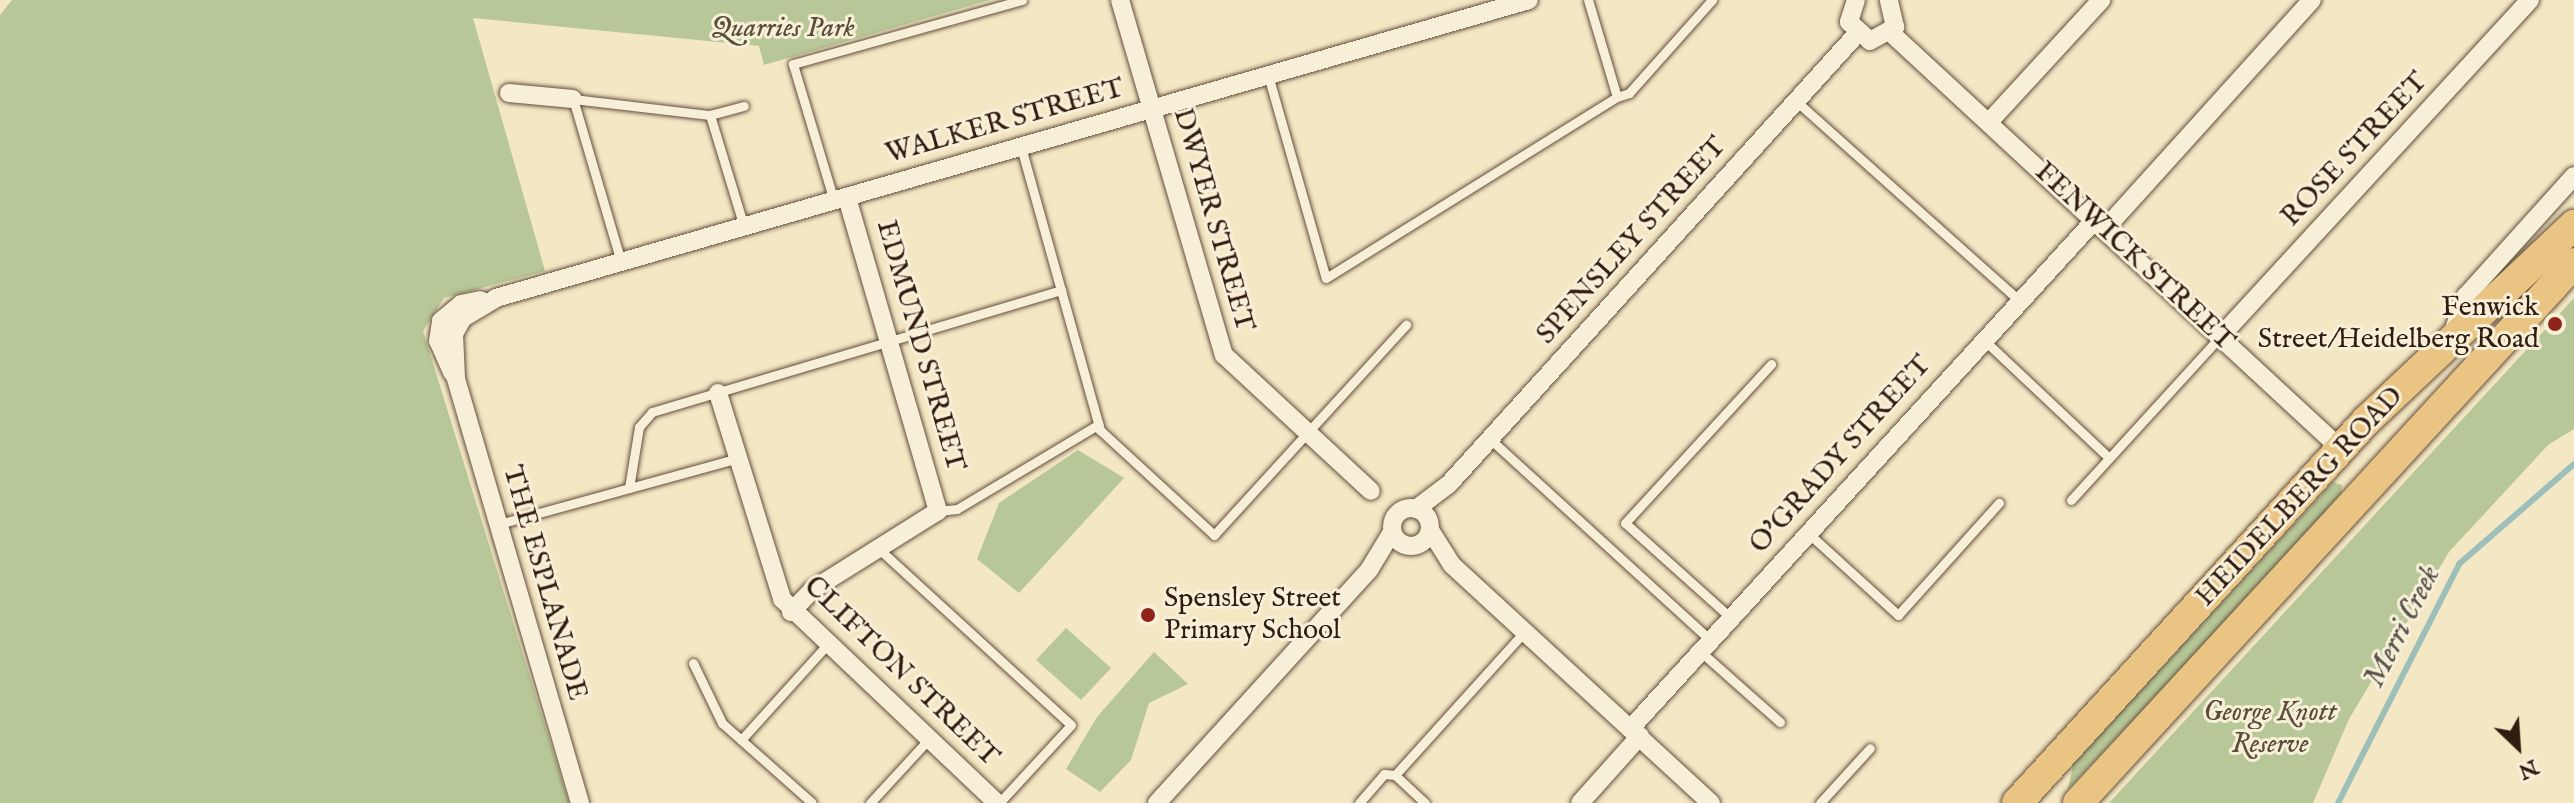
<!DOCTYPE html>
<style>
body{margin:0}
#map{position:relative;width:2574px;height:803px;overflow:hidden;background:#f4e7c4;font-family:"IM FELL English",serif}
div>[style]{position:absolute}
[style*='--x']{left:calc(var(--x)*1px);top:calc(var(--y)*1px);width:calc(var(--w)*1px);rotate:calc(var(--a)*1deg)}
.green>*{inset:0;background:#b7c797}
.stream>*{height:6px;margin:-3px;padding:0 3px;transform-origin:3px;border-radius:3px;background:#9dbfba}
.roads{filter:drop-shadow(0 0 2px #624f3d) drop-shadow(0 0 2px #624f3d)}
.lane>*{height:9px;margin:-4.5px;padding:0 4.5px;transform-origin:4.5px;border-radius:4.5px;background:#f8efd9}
.street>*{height:18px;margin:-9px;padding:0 9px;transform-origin:9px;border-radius:9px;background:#f8efd9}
.street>.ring{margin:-9px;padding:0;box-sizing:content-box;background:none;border:18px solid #f8efd9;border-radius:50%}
.primary>*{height:30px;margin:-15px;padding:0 15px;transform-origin:15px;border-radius:15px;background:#eac482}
.dots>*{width:22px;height:22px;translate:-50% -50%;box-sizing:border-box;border:4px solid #f8efd9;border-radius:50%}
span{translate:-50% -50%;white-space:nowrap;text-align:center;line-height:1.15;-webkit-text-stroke:6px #f8efd9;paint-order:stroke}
.park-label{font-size:28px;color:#594f38;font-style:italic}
.street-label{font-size:28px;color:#311c10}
.poi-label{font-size:28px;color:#311c10}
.right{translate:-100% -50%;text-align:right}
.left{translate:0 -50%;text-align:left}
.water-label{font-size:30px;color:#57554c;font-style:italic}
.north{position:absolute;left:2478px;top:707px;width:80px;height:80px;-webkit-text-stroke:6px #f8efd9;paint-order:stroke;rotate:155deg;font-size:22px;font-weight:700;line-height:32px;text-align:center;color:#311c10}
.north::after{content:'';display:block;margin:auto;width:28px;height:36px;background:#311c10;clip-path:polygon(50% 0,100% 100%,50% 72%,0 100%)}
</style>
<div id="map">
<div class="green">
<div style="clip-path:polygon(12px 0,990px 0,764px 65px,759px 46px,473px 18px,545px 271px,444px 298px,423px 331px,569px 803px,0 803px,0 15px)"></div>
<div style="clip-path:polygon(2574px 298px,2574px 429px,2548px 445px,2449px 552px,2349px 719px,2313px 803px,2109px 803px)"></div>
<div style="clip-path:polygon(1078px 450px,1124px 478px,1019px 593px,977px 559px,999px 503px)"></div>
<div style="clip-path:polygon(2333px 482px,2342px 485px,2341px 500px,2068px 789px,2073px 764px)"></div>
<div style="clip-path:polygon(1066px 628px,1111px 668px,1081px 700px,1036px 660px)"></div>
<div style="clip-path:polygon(1154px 652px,1188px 684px,1149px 703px,1131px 760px,1100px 792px,1066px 769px,1097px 717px)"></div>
</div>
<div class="stream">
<div style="--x:2338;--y:803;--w:268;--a:-63.1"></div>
<div style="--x:2459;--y:564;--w:152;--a:-41"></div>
</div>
<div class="roads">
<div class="lane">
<div style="--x:1268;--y:75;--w:211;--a:74.1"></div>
<div style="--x:1326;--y:278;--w:343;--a:-31.9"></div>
<div style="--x:1617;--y:97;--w:101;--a:-106.6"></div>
<div style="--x:1617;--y:97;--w:13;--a:-18"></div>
<div style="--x:1629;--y:93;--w:125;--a:-48.3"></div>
<div style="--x:1796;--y:101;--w:300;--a:41.8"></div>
<div style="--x:710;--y:115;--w:35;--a:-15"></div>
<div style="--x:1021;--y:147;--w:294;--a:74.4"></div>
<div style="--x:1100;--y:430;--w:155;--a:42.6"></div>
<div style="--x:1214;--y:535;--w:285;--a:-47.6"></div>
<div style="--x:834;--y:201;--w:143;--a:-106.7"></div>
<div style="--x:793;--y:64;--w:238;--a:-15.6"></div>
<div style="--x:621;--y:262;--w:170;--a:-106.4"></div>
<div style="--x:573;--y:99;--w:138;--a:6.7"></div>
<div style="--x:710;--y:115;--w:117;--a:73.1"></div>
<div style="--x:1984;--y:340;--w:172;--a:43.3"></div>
<div style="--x:1490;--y:439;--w:298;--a:42.4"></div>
<div style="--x:629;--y:488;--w:62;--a:-80.7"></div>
<div style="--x:639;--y:427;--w:20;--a:-49"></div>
<div style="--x:652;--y:412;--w:427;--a:-16.6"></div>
<div style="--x:2071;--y:500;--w:221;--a:-47.6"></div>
<div style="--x:938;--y:511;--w:19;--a:-6"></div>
<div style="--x:957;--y:509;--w:165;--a:-30.9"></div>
<div style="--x:499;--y:524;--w:248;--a:-15.4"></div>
<div style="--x:1808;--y:533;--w:122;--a:42.3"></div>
<div style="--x:1898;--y:615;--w:151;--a:-48"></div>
<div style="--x:879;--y:549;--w:260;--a:42.5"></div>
<div style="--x:1071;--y:725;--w:106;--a:132.7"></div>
<div style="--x:1731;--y:618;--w:142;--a:-138.1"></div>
<div style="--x:1625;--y:523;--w:216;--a:-47.4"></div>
<div style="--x:1700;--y:651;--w:107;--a:41.6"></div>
<div style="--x:693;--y:663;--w:67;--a:64.2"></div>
<div style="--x:722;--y:723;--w:120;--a:41.6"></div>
<div style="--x:741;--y:740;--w:127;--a:-47.9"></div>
<div style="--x:1395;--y:775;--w:41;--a:43"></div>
<div style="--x:870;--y:803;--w:86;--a:-47.4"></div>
<div style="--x:1359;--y:803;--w:38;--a:-49"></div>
<div style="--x:1384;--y:774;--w:11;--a:5"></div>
<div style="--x:1395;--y:775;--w:194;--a:-47.9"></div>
<div style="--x:1820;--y:803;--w:74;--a:-47.7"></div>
</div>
<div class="street">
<div style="--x:1120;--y:0;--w:370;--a:73.7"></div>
<div style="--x:1224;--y:355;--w:200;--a:42.8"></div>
<div style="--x:1856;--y:0;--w:23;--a:108"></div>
<div style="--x:1849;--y:22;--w:28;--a:42"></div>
<div style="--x:1870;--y:41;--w:29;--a:-29"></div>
<div style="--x:1895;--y:27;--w:28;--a:-103"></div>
<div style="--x:1891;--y:33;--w:614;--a:42.76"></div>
<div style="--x:509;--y:93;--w:64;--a:5.4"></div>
<div style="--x:1989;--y:122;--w:166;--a:-47.4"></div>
<div style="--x:2104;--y:230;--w:310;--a:-47.9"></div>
<div style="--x:2220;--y:337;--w:458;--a:-47.4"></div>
<div style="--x:2451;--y:337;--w:44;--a:-69.9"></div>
<div style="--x:2466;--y:296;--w:161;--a:-48"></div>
<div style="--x:452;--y:372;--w:34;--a:-114"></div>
<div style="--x:438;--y:341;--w:20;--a:-81"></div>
<div style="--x:441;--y:321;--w:26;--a:-40"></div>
<div style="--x:461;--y:304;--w:20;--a:-11"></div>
<div style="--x:718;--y:393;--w:216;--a:72.7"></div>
<div style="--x:782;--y:599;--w:296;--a:43.5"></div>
<div class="ring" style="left:1392px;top:508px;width:20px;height:20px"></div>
<div style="--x:1416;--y:509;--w:41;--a:-37.1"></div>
<div style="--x:1449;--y:484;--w:606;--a:-47.81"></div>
<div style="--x:1430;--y:530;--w:41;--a:57.8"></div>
<div style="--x:1452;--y:565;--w:352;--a:42.6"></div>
<div style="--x:791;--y:612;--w:30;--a:-46"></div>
<div style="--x:812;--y:590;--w:149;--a:-32.1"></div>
<div style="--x:938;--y:511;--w:327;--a:-106.2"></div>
<div style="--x:1631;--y:728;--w:687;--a:-47.6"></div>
<div style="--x:580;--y:803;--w:443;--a:-106.3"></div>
<div style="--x:456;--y:378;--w:44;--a:-92.6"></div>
<div style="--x:454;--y:334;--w:18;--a:-61"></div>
<div style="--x:463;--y:318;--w:39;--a:-31"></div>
<div style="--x:496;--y:298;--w:1075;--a:-16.09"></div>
<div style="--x:1157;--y:803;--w:315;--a:-47.7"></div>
<div style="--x:1369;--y:570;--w:44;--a:-58.8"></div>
<div style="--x:1580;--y:803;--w:90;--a:-48.2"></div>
</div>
<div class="primary">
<div style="--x:2017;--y:803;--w:517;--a:-47.58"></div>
<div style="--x:2366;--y:421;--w:286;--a:-43.3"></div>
<div style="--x:2078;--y:803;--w:733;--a:-47.43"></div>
</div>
</div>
<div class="dots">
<div style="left:2555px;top:324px;background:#8f2418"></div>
<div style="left:1148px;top:615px;background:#8f2418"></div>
</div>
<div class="park-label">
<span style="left:783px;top:29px">Quarries Park</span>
<span style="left:2270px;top:729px">George Knott<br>Reserve</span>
</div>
<div class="street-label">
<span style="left:1005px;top:122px;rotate:-16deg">WALKER STREET</span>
<span style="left:2355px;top:150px;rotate:-47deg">ROSE STREET</span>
<span style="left:1213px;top:220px;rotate:74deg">DWYER STREET</span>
<span style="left:1632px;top:241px;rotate:-48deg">SPENSLEY STREET</span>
<span style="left:2134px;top:257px;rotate:43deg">FENWICK STREET</span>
<span style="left:920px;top:346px;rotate:74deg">EDMUND STREET</span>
<span style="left:1841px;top:455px;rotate:-48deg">O'GRADY STREET</span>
<span style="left:2300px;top:497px;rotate:-47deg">HEIDELBERG ROAD</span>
<span style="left:544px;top:583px;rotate:74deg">THE ESPLANADE</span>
<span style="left:901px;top:672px;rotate:44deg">CLIFTON STREET</span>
</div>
<div class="poi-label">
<span class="right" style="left:2539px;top:324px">Fenwick<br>Street/Heidelberg Road</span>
<span class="left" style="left:1164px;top:615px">Spensley Street<br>Primary School</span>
</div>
<div class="water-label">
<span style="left:2403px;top:627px;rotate:-63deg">Merri Creek</span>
</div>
<div class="north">N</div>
</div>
